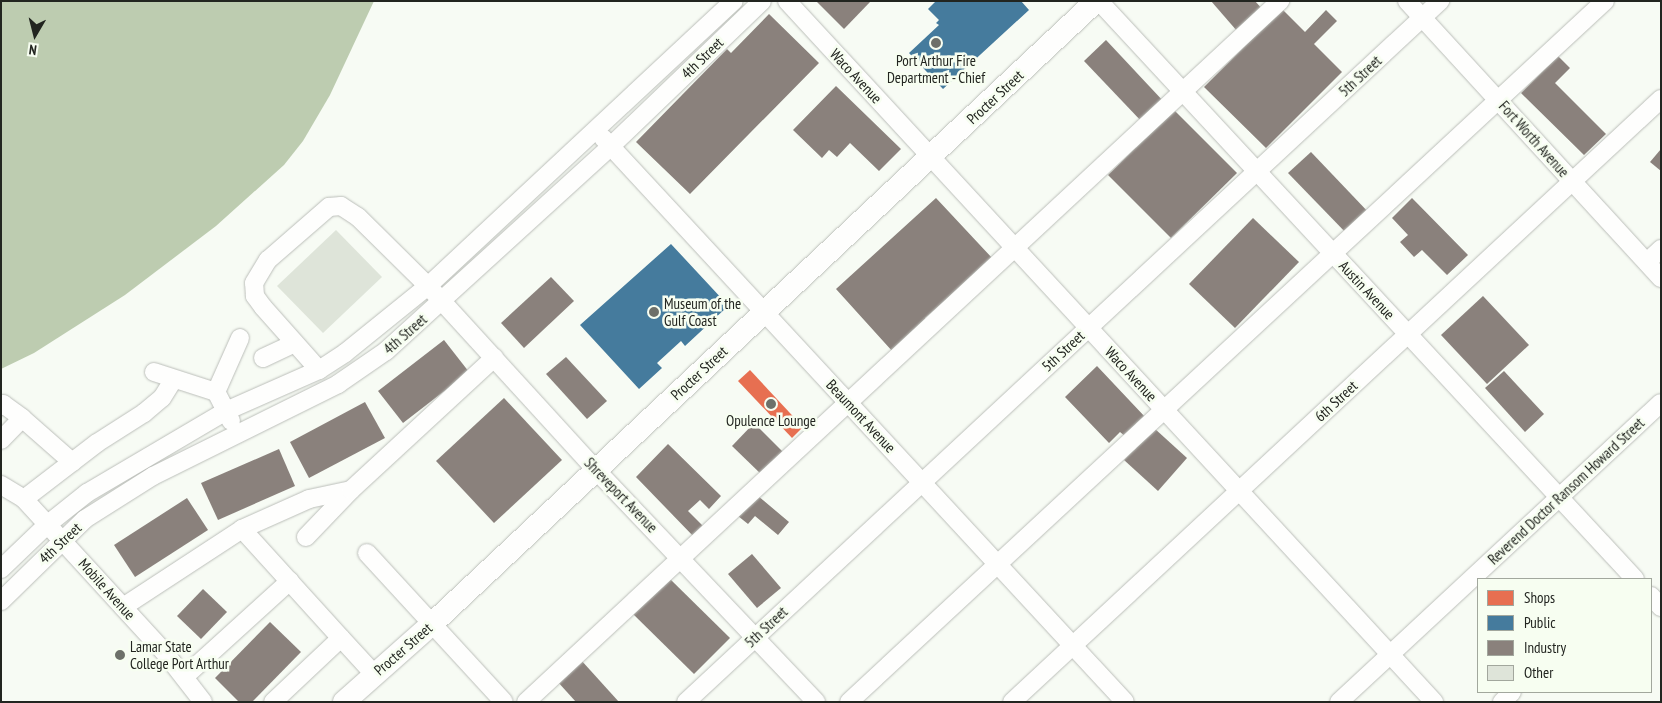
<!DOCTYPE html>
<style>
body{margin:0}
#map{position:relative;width:1662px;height:703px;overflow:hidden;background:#f7fbf4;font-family:"PT Sans Narrow",sans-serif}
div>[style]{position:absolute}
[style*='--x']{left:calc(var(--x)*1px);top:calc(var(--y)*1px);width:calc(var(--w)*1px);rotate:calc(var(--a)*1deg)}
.water>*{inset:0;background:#bdccb0}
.shops>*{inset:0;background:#e76f51}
.public>*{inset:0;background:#457b9d}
.industry>*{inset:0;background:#8a817c}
.building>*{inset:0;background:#dee4d9}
.roads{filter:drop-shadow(0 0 1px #bbbeb9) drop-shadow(0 0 1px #bbbeb9)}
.minor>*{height:18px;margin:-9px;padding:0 9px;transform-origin:9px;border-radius:9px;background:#fefefd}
.major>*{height:22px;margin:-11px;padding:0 11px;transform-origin:11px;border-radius:11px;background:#fefefd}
.dots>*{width:14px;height:14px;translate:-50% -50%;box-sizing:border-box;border:2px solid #f7fef1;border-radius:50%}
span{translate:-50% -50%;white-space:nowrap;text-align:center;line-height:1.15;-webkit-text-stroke:5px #f7fef1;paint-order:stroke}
.street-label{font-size:15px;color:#222520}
.poi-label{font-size:15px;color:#222520}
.left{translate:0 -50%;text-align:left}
.frame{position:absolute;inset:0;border:2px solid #222520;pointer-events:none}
.legend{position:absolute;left:1477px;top:578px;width:175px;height:115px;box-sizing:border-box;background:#f7fef1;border:1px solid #a2a79d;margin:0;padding:6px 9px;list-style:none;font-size:15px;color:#222520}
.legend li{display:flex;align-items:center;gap:10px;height:25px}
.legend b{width:25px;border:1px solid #a2a79d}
.north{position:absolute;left:10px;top:10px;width:50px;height:50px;-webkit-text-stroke:4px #f7fef1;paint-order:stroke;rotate:188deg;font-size:14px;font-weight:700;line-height:20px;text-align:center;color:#222520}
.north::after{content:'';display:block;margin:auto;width:18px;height:22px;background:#222520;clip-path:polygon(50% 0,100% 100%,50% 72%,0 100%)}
</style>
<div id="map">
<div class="water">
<div style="clip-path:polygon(1px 1px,374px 1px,330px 95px,303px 141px,284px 165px,216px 226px,125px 295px,34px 353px,1px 369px)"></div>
</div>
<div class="shops">
<div style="clip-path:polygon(750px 370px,803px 427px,792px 438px,738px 381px)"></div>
</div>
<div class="public">
<div style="clip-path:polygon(936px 1px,1021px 1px,1029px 10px,943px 89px,909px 53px,939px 25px,936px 23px,939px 20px,928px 9px)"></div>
<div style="clip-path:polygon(671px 244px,724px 301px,722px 303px,726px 308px,685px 346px,681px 341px,657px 363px,662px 368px,639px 389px,580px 325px)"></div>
</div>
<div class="industry">
<div style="clip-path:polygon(816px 1px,871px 1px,844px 29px)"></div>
<div style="clip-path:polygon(1211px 1px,1255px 1px,1263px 10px,1237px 31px)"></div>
<div style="clip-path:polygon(1282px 9px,1305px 32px,1326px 10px,1337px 21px,1314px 44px,1342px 72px,1266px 148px,1204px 87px)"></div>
<div style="clip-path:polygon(769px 14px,819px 63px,690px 194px,636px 142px,727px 49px,731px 53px)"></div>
<div style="clip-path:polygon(1106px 40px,1165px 103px,1143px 123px,1084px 61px)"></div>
<div style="clip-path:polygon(1558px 56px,1570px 68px,1555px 83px,1606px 134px,1584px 155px,1521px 93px)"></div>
<div style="clip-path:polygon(836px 86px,901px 149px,879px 171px,850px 143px,837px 157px,829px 150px,822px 158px,793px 130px)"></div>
<div style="clip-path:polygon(1174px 110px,1237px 173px,1171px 238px,1108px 175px)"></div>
<div style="clip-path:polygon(1661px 149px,1661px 171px,1650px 162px)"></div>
<div style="clip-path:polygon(1311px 152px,1371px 215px,1349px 236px,1288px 173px)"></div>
<div style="clip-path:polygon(936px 198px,993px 259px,925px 318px,928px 321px,893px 352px,836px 289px)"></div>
<div style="clip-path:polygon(1412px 198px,1468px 255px,1447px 275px,1422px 250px,1414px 257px,1400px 242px,1408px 235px,1392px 218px)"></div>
<div style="clip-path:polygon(1253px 218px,1299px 262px,1235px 328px,1189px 284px)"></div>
<div style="clip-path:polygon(551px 277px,574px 301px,524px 348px,501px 323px)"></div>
<div style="clip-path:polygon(1483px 296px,1529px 345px,1487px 384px,1441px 335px)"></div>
<div style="clip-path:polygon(444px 340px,469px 372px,403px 423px,378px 391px)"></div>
<div style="clip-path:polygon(566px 357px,607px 401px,587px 419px,546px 374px)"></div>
<div style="clip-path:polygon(1097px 366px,1146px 418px,1126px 437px,1120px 432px,1109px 443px,1065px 397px)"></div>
<div style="clip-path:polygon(1504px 371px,1544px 414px,1525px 432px,1485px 388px)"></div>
<div style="clip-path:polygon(504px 398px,562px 460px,494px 523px,436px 461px)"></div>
<div style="clip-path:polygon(365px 402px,385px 438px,309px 478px,290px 442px)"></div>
<div style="clip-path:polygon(754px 423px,785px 454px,763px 476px,732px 446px)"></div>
<div style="clip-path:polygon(1154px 428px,1187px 458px,1158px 491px,1124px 460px)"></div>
<div style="clip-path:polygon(668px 444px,721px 496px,709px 509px,700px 500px,688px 511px,705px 528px,695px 538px,636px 477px)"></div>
<div style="clip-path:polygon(279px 449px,295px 486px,218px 520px,201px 483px)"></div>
<div style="clip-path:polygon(757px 495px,789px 522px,778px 535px,755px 516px,748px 524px,738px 516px)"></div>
<div style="clip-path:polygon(187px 498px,208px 530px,135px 577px,114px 545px)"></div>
<div style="clip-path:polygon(752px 554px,781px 588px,757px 608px,728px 574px)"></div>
<div style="clip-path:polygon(669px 578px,730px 638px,694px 674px,633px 614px)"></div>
<div style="clip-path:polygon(203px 589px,227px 612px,201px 639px,177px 616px)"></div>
<div style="clip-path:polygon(270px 622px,301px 652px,252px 702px,239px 702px,215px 678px)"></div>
<div style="clip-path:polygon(581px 660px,619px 702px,576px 702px,557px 681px)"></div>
</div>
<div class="building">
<div style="clip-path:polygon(336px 230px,382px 277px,323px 333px,277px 286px)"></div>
</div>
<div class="roads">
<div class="minor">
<div style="--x:787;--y:1;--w:954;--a:47.29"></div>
<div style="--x:1099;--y:1;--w:788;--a:47.16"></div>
<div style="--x:1407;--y:1;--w:376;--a:47.5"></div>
<div style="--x:603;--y:138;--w:768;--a:47.21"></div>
<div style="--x:1647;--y:262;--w:19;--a:-43"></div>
<div style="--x:263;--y:358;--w:35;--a:-25"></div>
<div style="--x:319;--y:370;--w:84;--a:-131.6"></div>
<div style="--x:263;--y:307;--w:14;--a:-126"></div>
<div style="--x:255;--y:296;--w:13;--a:-94"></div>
<div style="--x:254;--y:283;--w:27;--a:-59"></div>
<div style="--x:268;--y:260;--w:81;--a:-41"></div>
<div style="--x:329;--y:207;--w:12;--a:-5"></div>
<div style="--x:341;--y:206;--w:20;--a:33"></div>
<div style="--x:358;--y:217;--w:98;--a:44.6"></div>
<div style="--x:428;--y:286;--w:249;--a:47.6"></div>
<div style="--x:596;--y:470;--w:320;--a:46.5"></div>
<div style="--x:154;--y:372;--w:65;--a:17.9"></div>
<div style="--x:1;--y:406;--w:3;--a:-45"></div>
<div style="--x:3;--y:404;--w:24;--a:36"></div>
<div style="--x:231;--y:421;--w:33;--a:-117"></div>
<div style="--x:216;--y:392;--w:59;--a:-66"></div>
<div style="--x:1;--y:440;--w:30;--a:-46"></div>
<div style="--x:22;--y:418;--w:67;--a:41.3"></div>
<div style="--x:1;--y:485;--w:27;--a:31"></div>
<div style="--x:24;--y:499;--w:92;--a:-37.5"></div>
<div style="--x:97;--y:443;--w:56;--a:-32.6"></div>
<div style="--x:144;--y:413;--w:23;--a:-40"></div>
<div style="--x:162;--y:398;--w:22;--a:-58"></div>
<div style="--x:24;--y:499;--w:209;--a:47.5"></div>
<div style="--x:165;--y:653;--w:62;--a:52.2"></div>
<div style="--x:242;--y:529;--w:73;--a:-24.1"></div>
<div style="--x:309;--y:499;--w:43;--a:-12.1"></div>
<div style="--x:306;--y:537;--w:65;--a:-46.2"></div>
<div style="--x:351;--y:490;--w:195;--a:-42.7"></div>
<div style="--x:367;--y:553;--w:202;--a:47.4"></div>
<div style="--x:1;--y:569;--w:65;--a:-43.8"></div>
<div style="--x:48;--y:524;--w:50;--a:-38.5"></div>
<div style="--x:87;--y:493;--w:161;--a:-30.5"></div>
<div style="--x:226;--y:411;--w:102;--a:-23.8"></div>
<div style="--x:319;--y:370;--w:31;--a:-33"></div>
<div style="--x:345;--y:353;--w:107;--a:-38.9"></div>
<div style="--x:428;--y:286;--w:418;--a:-43"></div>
<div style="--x:1651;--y:596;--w:15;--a:48"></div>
<div style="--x:1;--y:601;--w:117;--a:-44.3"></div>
<div style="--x:85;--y:519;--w:80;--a:-32.3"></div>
<div style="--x:153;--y:476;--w:207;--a:-26.4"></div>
<div style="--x:338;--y:384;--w:58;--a:-34.5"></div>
<div style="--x:386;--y:351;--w:304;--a:-42.3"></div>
<div style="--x:611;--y:146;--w:209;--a:-43.8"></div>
<div style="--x:123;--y:607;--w:142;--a:-33.2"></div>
<div style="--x:242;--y:529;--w:147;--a:47.8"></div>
<div style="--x:184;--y:677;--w:143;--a:-42.2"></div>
<div style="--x:273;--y:702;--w:93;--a:-43.3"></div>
<div style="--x:341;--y:638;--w:49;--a:47.5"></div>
<div style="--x:526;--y:702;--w:1030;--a:-42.91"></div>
<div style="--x:686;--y:702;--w:1030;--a:-42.91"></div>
<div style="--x:849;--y:702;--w:1031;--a:-42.84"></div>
<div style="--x:1012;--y:702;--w:886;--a:-42.9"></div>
<div style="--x:1339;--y:702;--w:439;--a:-42.9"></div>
<div style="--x:1502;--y:702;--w:14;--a:-45"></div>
</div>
<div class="major">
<div style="--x:344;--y:702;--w:119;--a:-41.6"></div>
<div style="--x:433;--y:623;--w:909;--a:-43.17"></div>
</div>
</div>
<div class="dots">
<div style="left:936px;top:43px;background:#6d706a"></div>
<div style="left:654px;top:312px;background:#6d706a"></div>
<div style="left:771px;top:404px;background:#6d706a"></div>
<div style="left:120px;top:655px;background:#6d706a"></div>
</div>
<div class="street-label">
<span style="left:702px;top:58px;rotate:-44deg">4th Street</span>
<span style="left:856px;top:76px;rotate:47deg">Waco Avenue</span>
<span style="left:1360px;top:76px;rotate:-43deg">5th Street</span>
<span style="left:995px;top:97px;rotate:-43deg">Procter Street</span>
<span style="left:1534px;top:139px;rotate:48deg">Fort Worth Avenue</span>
<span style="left:1367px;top:290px;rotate:47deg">Austin Avenue</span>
<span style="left:405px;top:334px;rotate:-41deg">4th Street</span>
<span style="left:1063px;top:351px;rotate:-43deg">5th Street</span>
<span style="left:699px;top:373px;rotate:-43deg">Procter Street</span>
<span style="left:1131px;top:374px;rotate:47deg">Waco Avenue</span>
<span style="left:1336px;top:401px;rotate:-43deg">6th Street</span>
<span style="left:861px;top:416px;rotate:47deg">Beaumont Avenue</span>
<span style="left:1566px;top:491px;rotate:-43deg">Reverend Doctor Ransom Howard Street</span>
<span style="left:621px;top:495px;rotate:46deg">Shreveport Avenue</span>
<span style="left:60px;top:543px;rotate:-43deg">4th Street</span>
<span style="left:107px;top:589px;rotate:48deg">Mobile Avenue</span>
<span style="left:766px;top:627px;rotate:-43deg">5th Street</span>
<span style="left:403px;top:649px;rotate:-41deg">Procter Street</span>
</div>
<div class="poi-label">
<span style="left:936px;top:69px">Port Arthur Fire<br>Department - Chief</span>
<span class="left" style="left:664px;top:312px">Museum of the<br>Gulf Coast</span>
<span style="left:771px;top:421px">Opulence Lounge</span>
<span class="left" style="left:130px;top:655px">Lamar State<br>College Port Arthur</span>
</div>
<div class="frame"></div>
<ul class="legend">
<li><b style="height:14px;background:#e76f51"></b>Shops</li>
<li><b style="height:14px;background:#457b9d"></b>Public</li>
<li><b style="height:14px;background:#8a817c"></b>Industry</li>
<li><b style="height:14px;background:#dee4d9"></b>Other</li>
</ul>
<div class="north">N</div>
</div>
